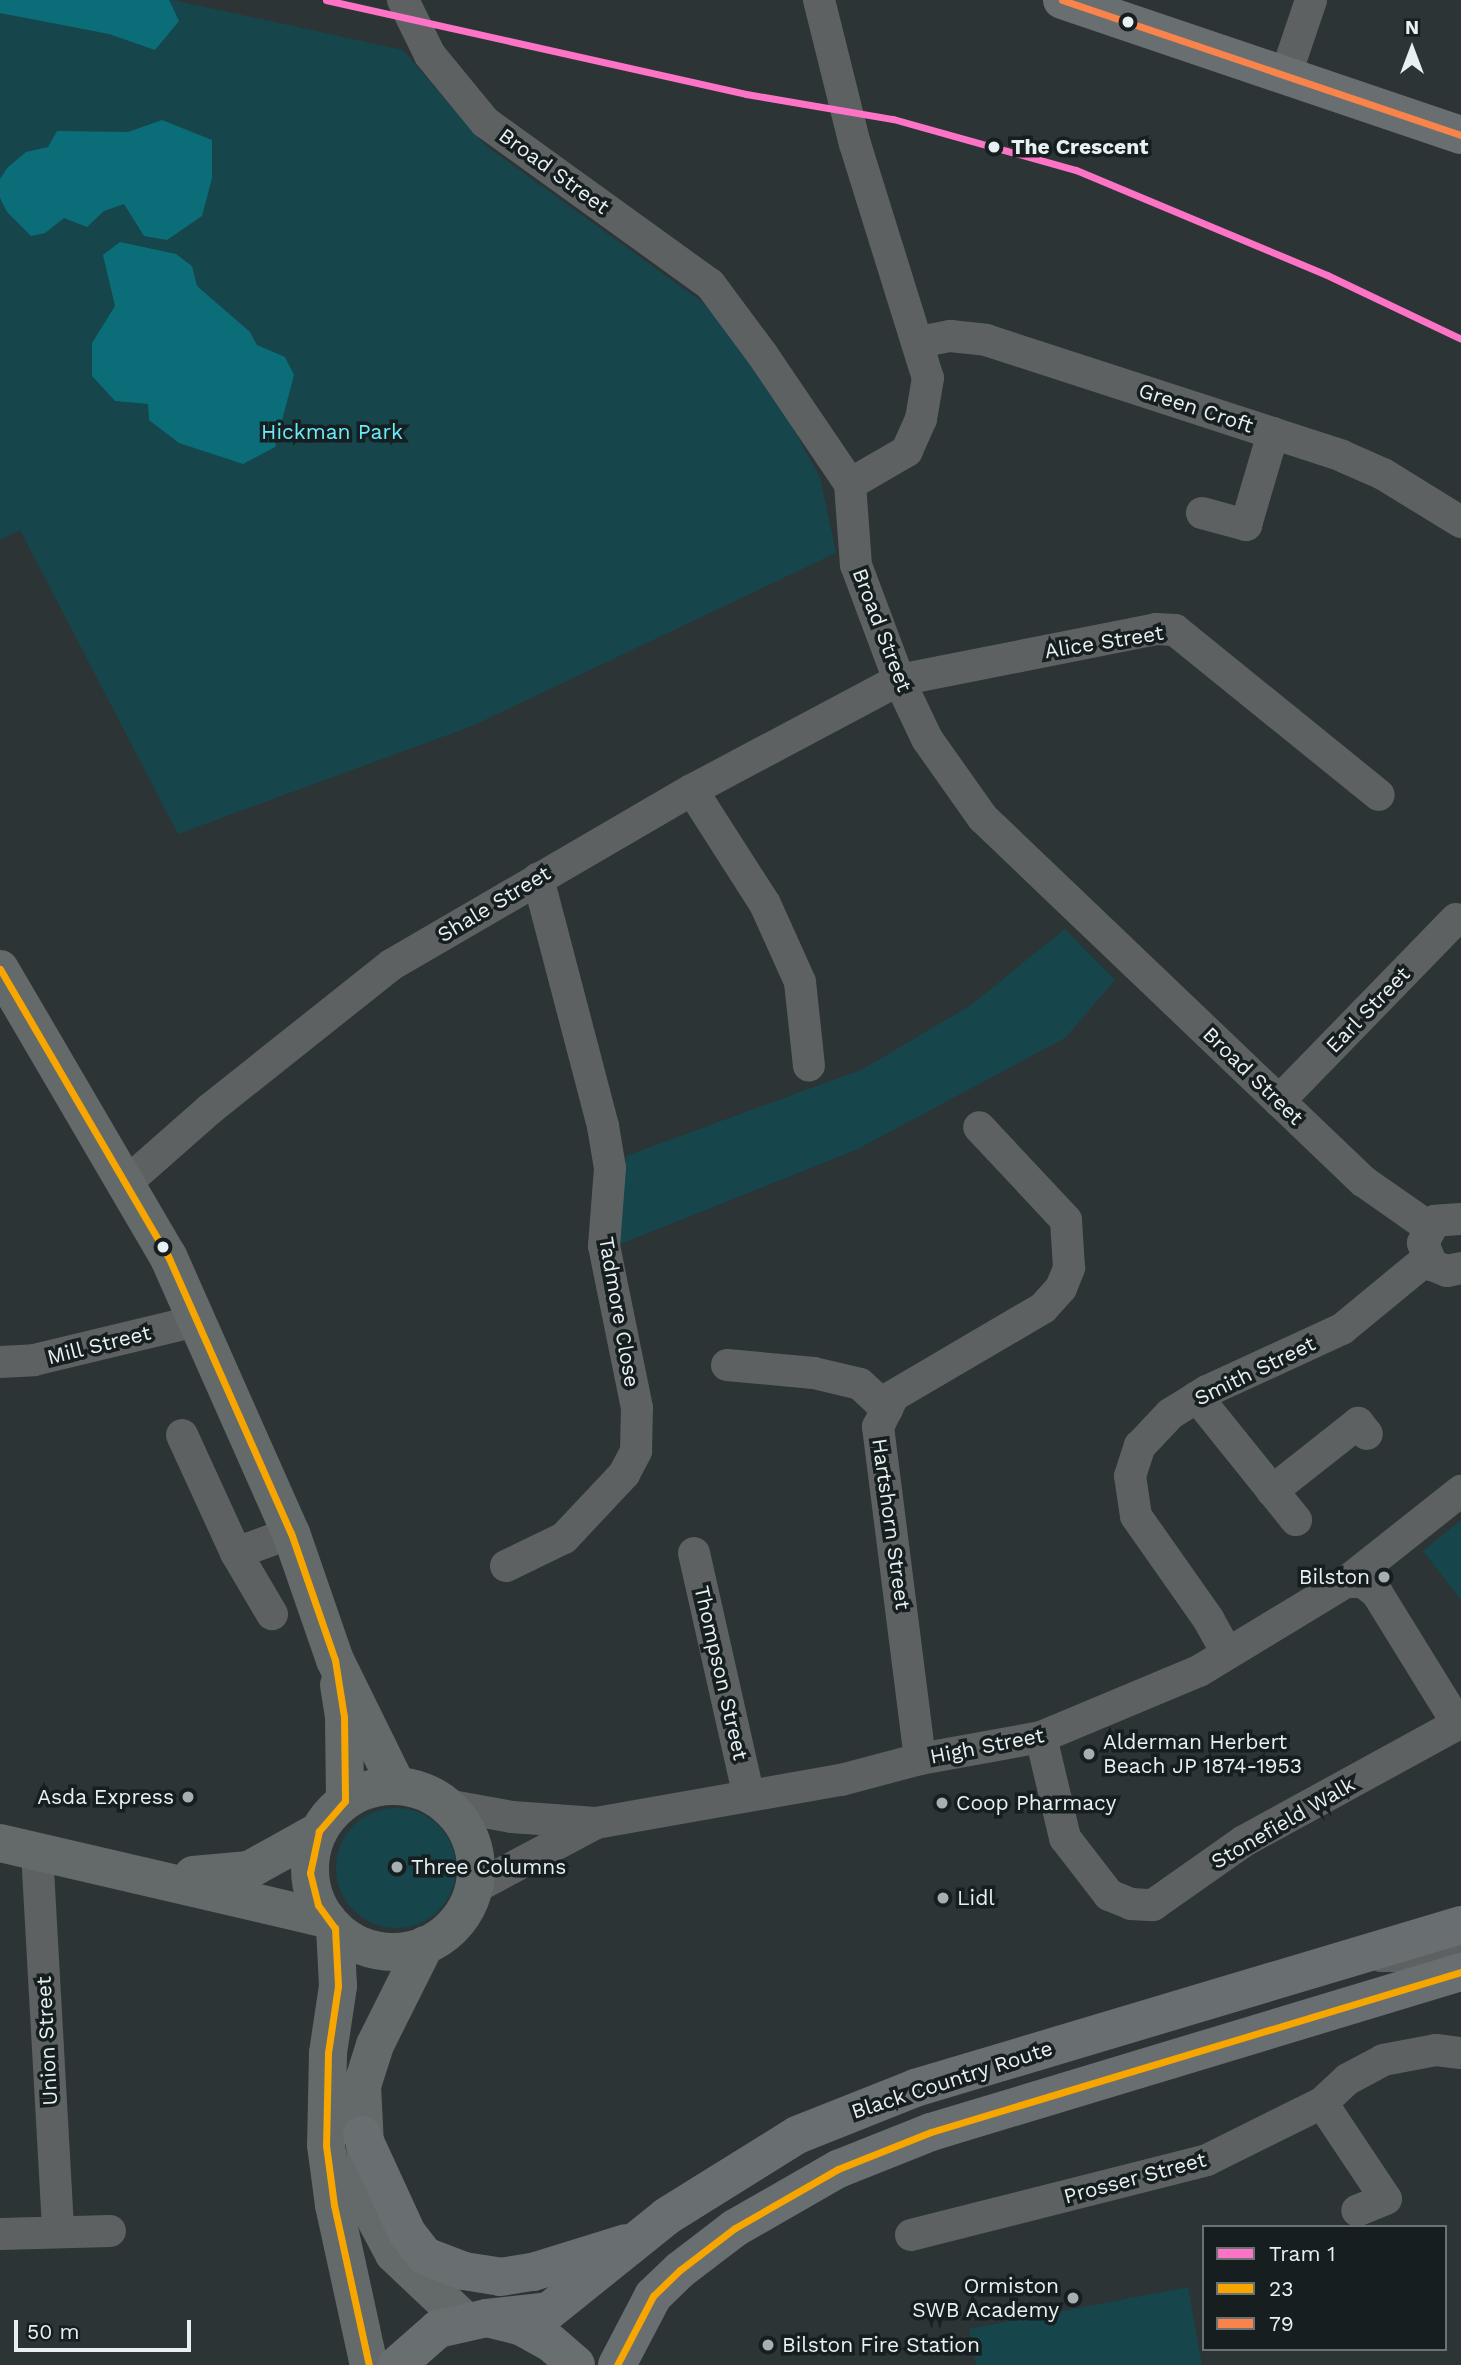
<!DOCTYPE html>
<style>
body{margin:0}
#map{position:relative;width:1461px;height:2365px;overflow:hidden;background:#2c3436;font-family:"Work Sans",sans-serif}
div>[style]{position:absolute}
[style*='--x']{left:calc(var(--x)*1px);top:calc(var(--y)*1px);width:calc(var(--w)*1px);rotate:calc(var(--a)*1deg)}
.green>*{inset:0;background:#16454b}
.round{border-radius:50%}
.forest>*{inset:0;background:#0b6d77}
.minor>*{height:32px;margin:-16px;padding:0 16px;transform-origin:16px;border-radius:16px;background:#5e6161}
.major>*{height:38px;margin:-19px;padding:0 19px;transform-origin:19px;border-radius:19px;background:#646a6a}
.major>.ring{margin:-19px;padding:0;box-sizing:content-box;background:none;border:38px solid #646a6a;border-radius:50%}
.highway>*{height:38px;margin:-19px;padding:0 19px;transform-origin:19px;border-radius:19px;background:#696f70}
.bus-1>*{height:7px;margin:-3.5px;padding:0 3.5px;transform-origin:3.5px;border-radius:3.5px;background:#f7a600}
.bus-2>*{height:7px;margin:-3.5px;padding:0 3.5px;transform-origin:3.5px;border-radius:3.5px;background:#f8844c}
.tram-1>*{height:7px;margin:-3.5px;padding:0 3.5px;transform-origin:3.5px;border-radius:3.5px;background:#fd73c5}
.dots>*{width:19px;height:19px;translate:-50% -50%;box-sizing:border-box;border:4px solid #171e1f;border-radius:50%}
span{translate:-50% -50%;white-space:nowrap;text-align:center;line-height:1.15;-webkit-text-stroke:7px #171e1f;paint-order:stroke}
.stop-label{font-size:21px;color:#e7f1f3;font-weight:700}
.left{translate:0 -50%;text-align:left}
.street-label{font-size:21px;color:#e7f1f3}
.park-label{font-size:21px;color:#68ecfd}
.poi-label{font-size:21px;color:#e7f1f3}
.right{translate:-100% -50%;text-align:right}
.legend{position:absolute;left:1202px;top:2225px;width:245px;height:126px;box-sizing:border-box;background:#171e1f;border:2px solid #6a7274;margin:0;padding:9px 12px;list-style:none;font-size:21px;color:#e7f1f3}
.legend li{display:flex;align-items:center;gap:14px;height:35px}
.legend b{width:35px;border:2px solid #6a7274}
.north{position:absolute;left:1377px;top:14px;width:70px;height:70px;-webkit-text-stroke:5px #171e1f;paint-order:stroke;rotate:0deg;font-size:19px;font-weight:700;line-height:28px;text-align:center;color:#e7f1f3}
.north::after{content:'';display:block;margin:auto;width:24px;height:32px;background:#e7f1f3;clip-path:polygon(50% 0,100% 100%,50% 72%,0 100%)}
.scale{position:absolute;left:14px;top:2320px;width:177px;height:32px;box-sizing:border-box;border:4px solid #e7f1f3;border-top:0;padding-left:9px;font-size:21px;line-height:24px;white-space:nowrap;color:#e7f1f3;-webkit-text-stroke:5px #171e1f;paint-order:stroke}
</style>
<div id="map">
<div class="green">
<div style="clip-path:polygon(0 0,173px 0,403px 50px,486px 146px,701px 301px,756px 361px,820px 477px,836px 553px,472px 726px,178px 834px,20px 530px,0 540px)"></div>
<div style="clip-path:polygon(1065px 929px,1115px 980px,1065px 1038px,856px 1150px,618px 1245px,626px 1156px,863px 1069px,971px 1005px)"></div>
<div style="clip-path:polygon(1461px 1520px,1461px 1600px,1423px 1551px)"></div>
<div class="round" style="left:336px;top:1808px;width:120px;height:120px"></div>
<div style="clip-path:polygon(1188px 2287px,1202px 2365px,976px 2365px,969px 2329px)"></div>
</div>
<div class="forest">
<div style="clip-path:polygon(0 0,169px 0,179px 21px,155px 50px,109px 34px,0 13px)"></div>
<div style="clip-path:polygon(162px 120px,212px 140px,212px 178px,202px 216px,167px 240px,144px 236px,124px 204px,104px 211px,87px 227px,64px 218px,45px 233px,31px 236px,7px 212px,0 198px,0 179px,7px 168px,26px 152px,48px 147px,57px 131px,128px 132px)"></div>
<div style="clip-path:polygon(120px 242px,176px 254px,192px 266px,197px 286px,250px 332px,257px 345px,285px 357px,294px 375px,275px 447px,243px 464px,179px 443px,149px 420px,148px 404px,115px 401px,92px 376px,92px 343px,115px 306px,103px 255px)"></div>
</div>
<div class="minor">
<div style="--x:403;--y:0;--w:61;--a:63.9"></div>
<div style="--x:430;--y:55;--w:87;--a:50.6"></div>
<div style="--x:485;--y:122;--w:277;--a:35.8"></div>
<div style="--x:710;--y:284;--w:87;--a:53.4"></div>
<div style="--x:762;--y:354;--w:157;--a:55.9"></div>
<div style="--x:850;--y:484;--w:81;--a:85.8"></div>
<div style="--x:856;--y:565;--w:123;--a:69.5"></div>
<div style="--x:899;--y:680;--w:65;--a:64.6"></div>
<div style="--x:927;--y:739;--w:97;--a:54.7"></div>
<div style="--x:983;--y:818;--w:526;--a:43.69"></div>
<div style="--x:1363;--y:1181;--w:80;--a:34.9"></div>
<div style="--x:819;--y:0;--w:148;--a:76"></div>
<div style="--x:855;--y:144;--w:245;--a:72.7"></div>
<div style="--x:928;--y:378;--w:42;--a:99.7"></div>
<div style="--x:921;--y:419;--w:35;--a:114"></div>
<div style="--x:907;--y:451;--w:66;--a:149.9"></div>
<div style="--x:1285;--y:77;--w:81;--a:-71.3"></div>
<div style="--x:919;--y:342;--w:32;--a:-11"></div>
<div style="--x:950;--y:336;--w:36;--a:6"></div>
<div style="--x:986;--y:340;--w:374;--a:18"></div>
<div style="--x:1342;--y:456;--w:45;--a:23.7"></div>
<div style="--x:1383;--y:474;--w:92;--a:31.6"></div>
<div style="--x:1202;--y:513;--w:46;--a:15.3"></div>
<div style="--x:1246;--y:525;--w:96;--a:-73.6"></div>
<div style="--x:692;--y:790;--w:135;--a:57.4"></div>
<div style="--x:765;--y:904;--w:85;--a:65.8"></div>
<div style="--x:800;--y:982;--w:84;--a:83.9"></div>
<div style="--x:1279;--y:1101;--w:254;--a:-45.8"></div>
<div style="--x:126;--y:1183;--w:112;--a:-41.4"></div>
<div style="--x:210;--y:1109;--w:231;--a:-38.5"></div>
<div style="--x:391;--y:965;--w:348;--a:-30.2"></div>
<div style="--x:692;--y:790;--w:234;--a:-28"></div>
<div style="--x:899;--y:680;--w:262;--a:-11.2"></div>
<div style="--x:1156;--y:629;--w:19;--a:3"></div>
<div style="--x:1175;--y:630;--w:262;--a:39"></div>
<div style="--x:1461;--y:1219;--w:26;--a:176"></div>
<div style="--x:1435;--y:1221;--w:25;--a:119"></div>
<div style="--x:1423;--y:1243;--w:24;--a:68"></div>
<div style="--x:1432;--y:1265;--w:16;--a:22"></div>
<div style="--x:1447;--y:1271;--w:14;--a:-12"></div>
<div style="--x:0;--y:1362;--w:34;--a:-3"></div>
<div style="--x:34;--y:1360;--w:168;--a:-13.5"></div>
<div style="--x:727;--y:1365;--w:87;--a:5.3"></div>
<div style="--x:814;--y:1373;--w:47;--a:13.4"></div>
<div style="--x:860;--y:1384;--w:37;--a:43"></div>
<div style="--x:1197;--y:1397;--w:158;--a:51.2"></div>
<div style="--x:182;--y:1435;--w:130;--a:65.4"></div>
<div style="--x:236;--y:1553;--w:59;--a:-20"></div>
<div style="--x:1272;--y:1491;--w:110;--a:-38.3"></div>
<div style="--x:1358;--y:1423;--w:14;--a:51"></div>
<div style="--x:236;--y:1553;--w:71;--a:59.5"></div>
<div style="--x:694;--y:1553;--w:246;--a:77.3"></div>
<div style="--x:506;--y:1566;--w:64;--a:-25.8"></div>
<div style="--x:564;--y:1538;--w:88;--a:-46.8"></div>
<div style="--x:624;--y:1474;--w:26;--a:-62"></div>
<div style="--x:636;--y:1451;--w:43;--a:-88.7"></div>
<div style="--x:637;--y:1408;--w:165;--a:-101.5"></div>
<div style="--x:604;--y:1246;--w:78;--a:-85.6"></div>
<div style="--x:610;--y:1168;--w:43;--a:-99.5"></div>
<div style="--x:603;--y:1126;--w:256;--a:-104.7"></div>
<div style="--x:1346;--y:1582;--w:17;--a:0"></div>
<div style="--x:1363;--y:1582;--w:18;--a:38"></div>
<div style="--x:1377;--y:1593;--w:154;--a:58.3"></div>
<div style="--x:1226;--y:1651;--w:35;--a:-119"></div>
<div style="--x:1209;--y:1620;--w:127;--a:-125.1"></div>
<div style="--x:1136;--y:1516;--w:40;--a:-98.5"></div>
<div style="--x:1130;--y:1476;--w:32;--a:-72"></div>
<div style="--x:1140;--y:1446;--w:44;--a:-46.8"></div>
<div style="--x:1170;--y:1414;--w:44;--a:-31.9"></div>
<div style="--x:1207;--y:1391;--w:149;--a:-24.7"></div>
<div style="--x:1342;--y:1329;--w:110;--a:-39.5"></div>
<div style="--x:1041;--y:1737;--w:104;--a:76.6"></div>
<div style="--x:1065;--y:1838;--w:72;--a:52.3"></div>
<div style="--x:1109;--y:1895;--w:24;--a:22"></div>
<div style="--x:1131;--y:1904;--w:22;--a:3"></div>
<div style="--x:1153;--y:1905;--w:111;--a:-35.1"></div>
<div style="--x:1244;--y:1841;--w:247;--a:-28.7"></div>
<div style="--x:920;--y:1759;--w:335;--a:-97.2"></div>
<div style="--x:878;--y:1427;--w:34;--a:-64"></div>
<div style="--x:893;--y:1396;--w:174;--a:-30.4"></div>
<div style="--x:1043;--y:1308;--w:27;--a:-48"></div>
<div style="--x:1061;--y:1288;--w:22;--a:-68"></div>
<div style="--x:1069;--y:1268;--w:48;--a:-93.6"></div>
<div style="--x:1066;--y:1220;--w:127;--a:-133.1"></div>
<div style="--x:446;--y:1805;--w:67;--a:10.3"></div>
<div style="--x:512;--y:1817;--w:84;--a:4.1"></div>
<div style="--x:596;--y:1823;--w:249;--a:-10"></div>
<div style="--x:841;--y:1780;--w:82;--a:-14.9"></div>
<div style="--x:920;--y:1759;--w:123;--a:-10.3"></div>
<div style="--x:1041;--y:1737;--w:171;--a:-22.7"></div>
<div style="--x:1199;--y:1671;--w:172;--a:-31.2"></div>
<div style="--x:1346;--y:1582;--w:147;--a:-38.4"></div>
<div style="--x:37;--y:1852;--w:380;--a:86.8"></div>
<div style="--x:474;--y:1888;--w:138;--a:-28"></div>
<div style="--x:1381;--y:1956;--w:45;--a:0"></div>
<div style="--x:1426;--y:1956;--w:37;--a:-19"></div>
<div style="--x:1322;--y:2103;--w:115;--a:56.3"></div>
<div style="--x:1386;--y:2199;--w:31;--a:158"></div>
<div style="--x:0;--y:2234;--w:110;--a:-1.6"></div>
<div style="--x:911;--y:2235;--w:305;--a:-14.2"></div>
<div style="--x:1207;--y:2160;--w:128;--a:-26.4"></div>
<div style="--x:1322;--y:2103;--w:35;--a:-43"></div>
<div style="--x:1348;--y:2079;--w:40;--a:-28"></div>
<div style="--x:1383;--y:2060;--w:54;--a:-10.7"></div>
<div style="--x:1436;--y:2050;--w:25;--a:7"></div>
</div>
<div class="major">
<div style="--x:0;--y:969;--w:333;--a:59.7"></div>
<div style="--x:168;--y:1256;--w:303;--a:66.1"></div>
<div style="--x:291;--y:1533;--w:134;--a:70.9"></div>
<div style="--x:335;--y:1660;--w:140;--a:63.8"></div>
<div style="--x:339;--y:1685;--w:32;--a:81"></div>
<div style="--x:344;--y:1717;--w:84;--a:89.3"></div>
<div class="ring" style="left:310px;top:1786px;width:128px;height:128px"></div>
<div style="--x:0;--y:1843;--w:336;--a:13.1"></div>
<div style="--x:193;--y:1875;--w:56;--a:-5.1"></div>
<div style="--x:249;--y:1870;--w:80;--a:-29.1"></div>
<div style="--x:335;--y:1928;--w:58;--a:87"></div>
<div style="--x:338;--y:1986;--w:68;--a:98.5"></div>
<div style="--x:328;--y:2053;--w:92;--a:91.2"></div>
<div style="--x:326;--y:2145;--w:61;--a:82.4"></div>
<div style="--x:334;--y:2205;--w:164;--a:77.7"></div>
<div style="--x:425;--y:1945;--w:112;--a:116.6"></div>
<div style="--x:375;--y:2045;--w:43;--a:107.6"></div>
<div style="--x:362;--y:2086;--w:119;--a:87.1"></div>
<div style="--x:368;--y:2205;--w:55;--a:62"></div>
<div style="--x:394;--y:2254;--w:96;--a:43.3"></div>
</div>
<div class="highway">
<div style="--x:1062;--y:0;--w:421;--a:18.7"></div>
<div style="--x:362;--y:2135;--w:108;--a:65.3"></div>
<div style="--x:407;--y:2233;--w:29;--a:52"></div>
<div style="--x:425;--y:2256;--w:42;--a:21"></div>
<div style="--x:464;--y:2271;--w:36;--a:9"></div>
<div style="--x:500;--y:2277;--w:33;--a:-9"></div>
<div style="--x:533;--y:2272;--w:97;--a:-17.3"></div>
<div style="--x:487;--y:2318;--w:62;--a:-6.4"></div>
<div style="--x:549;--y:2311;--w:151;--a:-38.8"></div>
<div style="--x:667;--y:2216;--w:153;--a:-31.9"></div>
<div style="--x:797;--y:2135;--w:127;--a:-21.7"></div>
<div style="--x:915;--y:2088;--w:570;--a:-16.62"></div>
<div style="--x:397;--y:2365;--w:55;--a:-41.3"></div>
<div style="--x:438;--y:2329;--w:50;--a:-12.7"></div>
<div style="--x:487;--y:2318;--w:34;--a:14"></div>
<div style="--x:520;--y:2326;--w:35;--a:29"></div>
<div style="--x:551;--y:2343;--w:33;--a:41"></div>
<div style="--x:617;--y:2365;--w:78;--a:-62.4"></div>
<div style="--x:653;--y:2296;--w:37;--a:-44"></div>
<div style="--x:680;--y:2270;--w:69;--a:-37.4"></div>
<div style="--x:735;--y:2228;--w:119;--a:-29.8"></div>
<div style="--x:838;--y:2169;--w:100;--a:-21.7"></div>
<div style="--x:931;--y:2132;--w:554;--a:-16.8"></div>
</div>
<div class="bus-1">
<div style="--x:0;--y:969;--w:333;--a:59.7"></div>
<div style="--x:168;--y:1256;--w:303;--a:66.1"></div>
<div style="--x:291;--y:1533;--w:134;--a:70.9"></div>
<div style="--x:335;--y:1660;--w:58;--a:81"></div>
<div style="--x:344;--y:1717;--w:84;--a:89.3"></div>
<div style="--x:345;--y:1801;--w:40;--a:131"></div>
<div style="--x:319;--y:1831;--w:43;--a:102.1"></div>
<div style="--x:310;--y:1873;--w:33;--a:76"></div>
<div style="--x:318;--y:1905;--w:29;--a:54"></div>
<div style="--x:335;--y:1928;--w:58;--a:87"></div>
<div style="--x:338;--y:1986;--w:68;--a:98.5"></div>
<div style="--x:328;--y:2053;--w:92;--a:91.2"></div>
<div style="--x:326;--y:2145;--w:61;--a:82.4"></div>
<div style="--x:334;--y:2205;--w:164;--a:77.7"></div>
<div style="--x:617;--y:2365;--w:78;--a:-62.4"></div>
<div style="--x:653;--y:2296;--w:37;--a:-44"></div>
<div style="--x:680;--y:2270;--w:69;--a:-37.4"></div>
<div style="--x:735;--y:2228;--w:119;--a:-29.8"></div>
<div style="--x:838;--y:2169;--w:100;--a:-21.7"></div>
<div style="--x:931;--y:2132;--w:554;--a:-16.8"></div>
</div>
<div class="bus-2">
<div style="--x:1062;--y:0;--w:421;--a:18.7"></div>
</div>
<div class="tram-1">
<div style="--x:326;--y:0;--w:430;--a:12.6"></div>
<div style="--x:746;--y:94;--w:149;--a:9.7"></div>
<div style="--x:893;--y:119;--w:190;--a:15.6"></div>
<div style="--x:1076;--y:170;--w:272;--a:22.7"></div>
<div style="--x:1327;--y:275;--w:148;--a:25.5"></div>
</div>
<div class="dots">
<div style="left:1128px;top:22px;background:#e7f1f3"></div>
<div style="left:994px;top:147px;background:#e7f1f3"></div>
<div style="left:163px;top:1247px;background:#e7f1f3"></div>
<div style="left:1384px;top:1577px;background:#a6afb1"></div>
<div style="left:1089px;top:1754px;background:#a6afb1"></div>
<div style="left:188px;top:1797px;background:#a6afb1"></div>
<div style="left:942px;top:1803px;background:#a6afb1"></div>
<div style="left:397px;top:1867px;background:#a6afb1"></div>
<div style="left:943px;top:1898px;background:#a6afb1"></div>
<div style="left:1073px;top:2298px;background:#a6afb1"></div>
<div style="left:768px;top:2345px;background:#a6afb1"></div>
</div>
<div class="stop-label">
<span class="left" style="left:1011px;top:147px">The Crescent</span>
</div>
<div class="street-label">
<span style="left:554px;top:171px;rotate:36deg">Broad Street</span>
<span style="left:1196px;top:408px;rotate:18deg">Green Croft</span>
<span style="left:882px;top:630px;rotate:69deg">Broad Street</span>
<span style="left:1104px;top:642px;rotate:-9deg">Alice Street</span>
<span style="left:494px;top:904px;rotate:-31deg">Shale Street</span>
<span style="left:1368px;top:1010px;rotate:-46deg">Earl Street</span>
<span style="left:1253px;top:1076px;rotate:44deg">Broad Street</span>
<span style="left:619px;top:1312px;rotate:80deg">Tadmore Close</span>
<span style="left:99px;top:1345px;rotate:-14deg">Mill Street</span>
<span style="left:1255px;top:1371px;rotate:-26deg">Smith Street</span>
<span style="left:891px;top:1524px;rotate:82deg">Hartshorn Street</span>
<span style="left:721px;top:1673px;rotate:77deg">Thompson Street</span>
<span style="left:987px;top:1746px;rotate:-11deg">High Street</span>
<span style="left:1283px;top:1823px;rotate:-30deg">Stonefield Walk</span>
<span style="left:47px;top:2041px;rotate:-93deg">Union Street</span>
<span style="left:952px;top:2080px;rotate:-18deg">Black Country Route</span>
<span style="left:1135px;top:2178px;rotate:-15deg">Prosser Street</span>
</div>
<div class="park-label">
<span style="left:332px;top:432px">Hickman Park</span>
</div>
<div class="poi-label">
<span class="right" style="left:1370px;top:1577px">Bilston</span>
<span class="left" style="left:1103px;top:1754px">Alderman Herbert<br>Beach JP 1874-1953</span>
<span class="right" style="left:174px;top:1797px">Asda Express</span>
<span class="left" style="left:956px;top:1803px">Coop Pharmacy</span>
<span class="left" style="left:411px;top:1867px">Three Columns</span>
<span class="left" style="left:957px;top:1898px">Lidl</span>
<span class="right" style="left:1059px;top:2298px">Ormiston<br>SWB Academy</span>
<span class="left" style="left:782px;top:2345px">Bilston Fire Station</span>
</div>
<ul class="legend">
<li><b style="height:9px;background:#fd73c5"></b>Tram 1</li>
<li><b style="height:9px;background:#f7a600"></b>23</li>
<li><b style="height:9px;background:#f8844c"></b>79</li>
</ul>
<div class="north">N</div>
<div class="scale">50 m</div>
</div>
